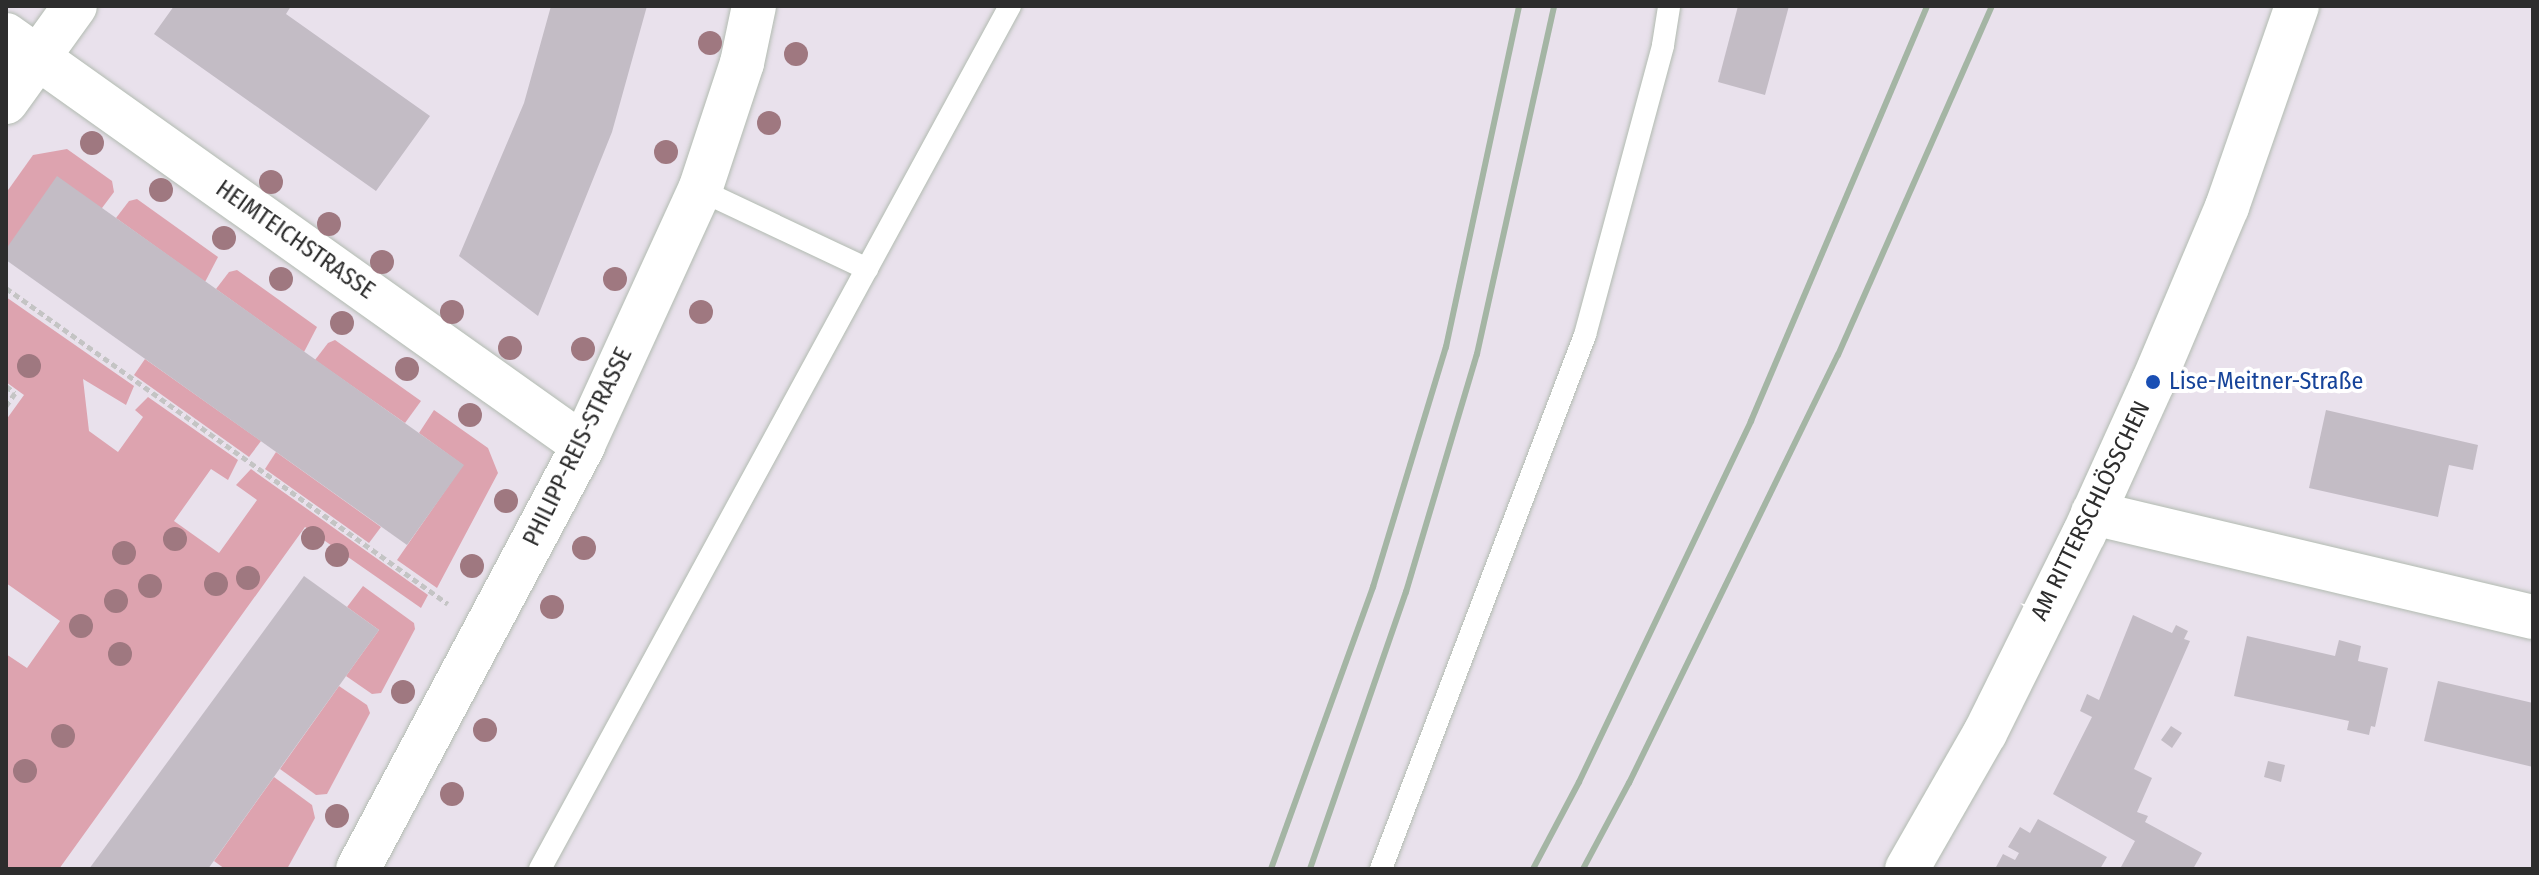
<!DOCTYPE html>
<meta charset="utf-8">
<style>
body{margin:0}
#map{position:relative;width:2539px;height:875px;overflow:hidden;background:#e9e1ec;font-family:"Fira Sans Condensed",sans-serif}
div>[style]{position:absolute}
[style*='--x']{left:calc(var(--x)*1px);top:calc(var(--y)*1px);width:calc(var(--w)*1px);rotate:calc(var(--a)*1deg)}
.green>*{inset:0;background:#dda3af}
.building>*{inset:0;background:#c3bcc5}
.path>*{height:5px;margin-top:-2.5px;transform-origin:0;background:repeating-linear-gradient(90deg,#c4c4c4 0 6px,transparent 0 10px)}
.roads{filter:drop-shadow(0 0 2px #b2bbb1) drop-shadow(0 0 2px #b2bbb1)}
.lane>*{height:22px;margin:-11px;padding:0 11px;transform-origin:11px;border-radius:11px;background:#fff}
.street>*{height:44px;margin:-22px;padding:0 22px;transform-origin:22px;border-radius:22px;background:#fff}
.secondary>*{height:44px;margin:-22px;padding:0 22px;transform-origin:22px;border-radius:22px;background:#fff}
.rail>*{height:6px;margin:-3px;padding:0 3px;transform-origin:3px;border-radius:3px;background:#a4b5a4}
.trees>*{width:24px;height:24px;margin:-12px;border-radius:50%;background:#9f7880}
.dots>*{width:22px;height:22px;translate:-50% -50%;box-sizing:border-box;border:4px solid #fff;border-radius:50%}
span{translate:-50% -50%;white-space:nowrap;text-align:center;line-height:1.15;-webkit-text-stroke:8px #fff;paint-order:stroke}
.street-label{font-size:24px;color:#2d2d2d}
.transit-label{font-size:24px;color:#164399}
.left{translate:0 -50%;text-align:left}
.frame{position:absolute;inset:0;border:8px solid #2d2d2d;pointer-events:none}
</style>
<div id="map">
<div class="green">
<div style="clip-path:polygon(67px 149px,112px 181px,114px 192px,102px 208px,6px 249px,6px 193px,33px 155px)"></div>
<div style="clip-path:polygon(137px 199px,218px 257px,205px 282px,116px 218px,129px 201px)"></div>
<div style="clip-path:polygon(237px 270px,317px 327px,304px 352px,216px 289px,229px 272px)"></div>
<div style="clip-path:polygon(6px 297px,134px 386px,126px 405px,83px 379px,89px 431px,118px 452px,143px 417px,135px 410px,148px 397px,238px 460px,228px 480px,211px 469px,174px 521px,219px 553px,257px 500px,236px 485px,251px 469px,428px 595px,421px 608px,305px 527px,59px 869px,6px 869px,6px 654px,27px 668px,60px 621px,6px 583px,6px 420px,24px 395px,6px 382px)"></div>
<div style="clip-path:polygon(335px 340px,421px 401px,405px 423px,315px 360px,328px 343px)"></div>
<div style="clip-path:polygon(145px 359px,261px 441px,249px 457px,134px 375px)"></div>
<div style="clip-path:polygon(434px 410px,488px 448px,498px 473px,437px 588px,397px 560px,463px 465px,419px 433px)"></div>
<div style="clip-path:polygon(276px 452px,381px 527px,369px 543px,265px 469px)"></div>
<div style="clip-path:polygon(363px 586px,414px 623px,415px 629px,381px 693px,372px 694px,346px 676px,379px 630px,347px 607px)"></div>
<div style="clip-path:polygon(339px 686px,367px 705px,370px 713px,327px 794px,316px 795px,280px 769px)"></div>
<div style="clip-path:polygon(274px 777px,312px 805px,315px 818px,287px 869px,225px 869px,214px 861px)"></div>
</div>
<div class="building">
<div style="clip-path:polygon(174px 6px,291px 6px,286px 14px,430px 116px,376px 191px,154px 34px)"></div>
<div style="clip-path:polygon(551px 6px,647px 6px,612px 132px,538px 316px,459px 256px,524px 103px)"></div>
<div style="clip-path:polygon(1738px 6px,1789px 6px,1765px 95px,1718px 82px)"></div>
<div style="clip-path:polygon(57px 176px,464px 465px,407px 545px,6px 260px,6px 249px)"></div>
<div style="clip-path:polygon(2326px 410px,2478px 445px,2473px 470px,2449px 465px,2438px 517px,2309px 488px)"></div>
<div style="clip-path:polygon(304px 576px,379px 630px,208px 869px,89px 869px)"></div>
<div style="clip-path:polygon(2133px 615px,2172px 633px,2176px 625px,2188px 631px,2184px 639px,2190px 641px,2134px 769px,2152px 778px,2137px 812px,2148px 816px,2145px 822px,2202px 853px,2193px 869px,2125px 869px,2121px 867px,2135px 841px,2053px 794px,2092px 717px,2080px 711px,2087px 694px,2099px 700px)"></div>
<div style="clip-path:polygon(2247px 636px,2335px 656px,2339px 640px,2361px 646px,2358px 661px,2388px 668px,2375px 727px,2371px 726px,2369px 735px,2347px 730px,2349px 721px,2234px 696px)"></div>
<div style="clip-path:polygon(2438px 681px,2533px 703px,2533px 767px,2424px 741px)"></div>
<div style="clip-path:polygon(2171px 726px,2182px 733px,2172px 748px,2161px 740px)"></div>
<div style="clip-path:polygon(2268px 761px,2285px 765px,2281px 782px,2264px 777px)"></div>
<div style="clip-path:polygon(2038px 819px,2107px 857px,2100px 869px,1995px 869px,2003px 854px,2015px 860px,2019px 853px,2008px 847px,2020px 827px,2030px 833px)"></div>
</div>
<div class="path">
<div style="--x:6;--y:288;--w:543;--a:35.56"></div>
<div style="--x:6;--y:386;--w:11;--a:38"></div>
<div style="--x:15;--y:393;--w:16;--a:125"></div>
</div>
<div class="roads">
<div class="lane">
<div style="--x:700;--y:190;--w:185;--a:25.3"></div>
<div style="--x:540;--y:869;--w:983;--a:-61.43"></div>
<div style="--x:1381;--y:869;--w:572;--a:-69.09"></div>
<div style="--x:1585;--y:335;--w:300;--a:-74.9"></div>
<div style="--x:1663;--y:45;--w:39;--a:-81"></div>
</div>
<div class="street">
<div style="--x:6;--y:35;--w:708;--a:35.4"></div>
<div style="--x:6;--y:102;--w:118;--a:-54.3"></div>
<div style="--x:2093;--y:513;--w:452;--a:13.3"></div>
<div style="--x:358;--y:869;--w:480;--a:-62"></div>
<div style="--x:583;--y:445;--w:281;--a:-65.4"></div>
<div style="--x:700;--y:190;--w:134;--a:-71.7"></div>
<div style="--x:742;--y:63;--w:58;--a:-78.1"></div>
</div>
<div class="secondary">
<div style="--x:1907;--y:869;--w:157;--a:-60.2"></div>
<div style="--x:1985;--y:733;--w:222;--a:-63.6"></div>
<div style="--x:2084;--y:534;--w:167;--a:-65.6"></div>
<div style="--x:2153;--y:382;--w:190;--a:-67.1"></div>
<div style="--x:2227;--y:207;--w:213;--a:-70.8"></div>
</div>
</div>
<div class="rail">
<div style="--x:1271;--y:869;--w:300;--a:-70.1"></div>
<div style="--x:1373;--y:587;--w:251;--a:-73.1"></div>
<div style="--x:1446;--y:347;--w:349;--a:-77.9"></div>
<div style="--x:1310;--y:869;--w:293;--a:-70.9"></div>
<div style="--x:1406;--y:592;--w:248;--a:-73.4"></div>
<div style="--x:1477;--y:354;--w:356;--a:-77.5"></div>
<div style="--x:1533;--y:869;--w:98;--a:-62.1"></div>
<div style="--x:1579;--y:782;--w:400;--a:-64.5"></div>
<div style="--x:1751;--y:421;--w:451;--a:-67"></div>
<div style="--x:1583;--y:869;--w:98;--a:-61.9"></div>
<div style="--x:1629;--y:783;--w:476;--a:-64"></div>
<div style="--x:1838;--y:355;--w:381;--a:-66.2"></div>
</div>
<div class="trees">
<div style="left:710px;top:43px"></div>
<div style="left:796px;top:54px"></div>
<div style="left:769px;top:123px"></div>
<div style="left:92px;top:143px"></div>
<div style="left:666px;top:152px"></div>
<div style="left:271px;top:182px"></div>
<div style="left:161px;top:190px"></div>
<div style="left:329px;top:224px"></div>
<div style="left:224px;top:238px"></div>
<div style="left:382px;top:262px"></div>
<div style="left:281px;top:279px"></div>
<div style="left:615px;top:279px"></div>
<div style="left:452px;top:312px"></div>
<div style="left:701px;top:312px"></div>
<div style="left:342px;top:323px"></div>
<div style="left:510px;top:348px"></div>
<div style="left:583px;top:349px"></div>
<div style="left:29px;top:366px"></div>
<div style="left:407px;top:369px"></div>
<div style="left:470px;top:415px"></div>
<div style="left:506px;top:501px"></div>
<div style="left:313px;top:538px"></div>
<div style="left:175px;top:539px"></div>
<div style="left:584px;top:548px"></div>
<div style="left:124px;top:553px"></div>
<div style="left:337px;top:555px"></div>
<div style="left:472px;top:566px"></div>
<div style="left:248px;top:578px"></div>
<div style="left:216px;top:584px"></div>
<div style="left:150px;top:586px"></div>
<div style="left:116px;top:601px"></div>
<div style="left:552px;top:607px"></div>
<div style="left:81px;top:626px"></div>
<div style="left:120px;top:654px"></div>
<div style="left:403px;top:692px"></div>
<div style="left:485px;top:730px"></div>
<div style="left:63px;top:736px"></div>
<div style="left:25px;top:771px"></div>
<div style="left:452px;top:794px"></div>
<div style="left:337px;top:816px"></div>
</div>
<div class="dots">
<div style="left:2153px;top:382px;background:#1a4fb4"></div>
</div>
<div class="street-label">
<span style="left:295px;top:240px;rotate:35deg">HEIMTEICHSTRASSE</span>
<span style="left:578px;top:447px;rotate:-64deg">PHILIPP-REIS-STRASSE</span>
<span style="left:2091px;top:511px;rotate:-64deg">AM RITTERSCHLÖSSCHEN</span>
</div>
<div class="transit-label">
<span class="left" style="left:2169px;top:382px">Lise-Meitner-Straße</span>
</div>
<div class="frame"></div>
</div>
